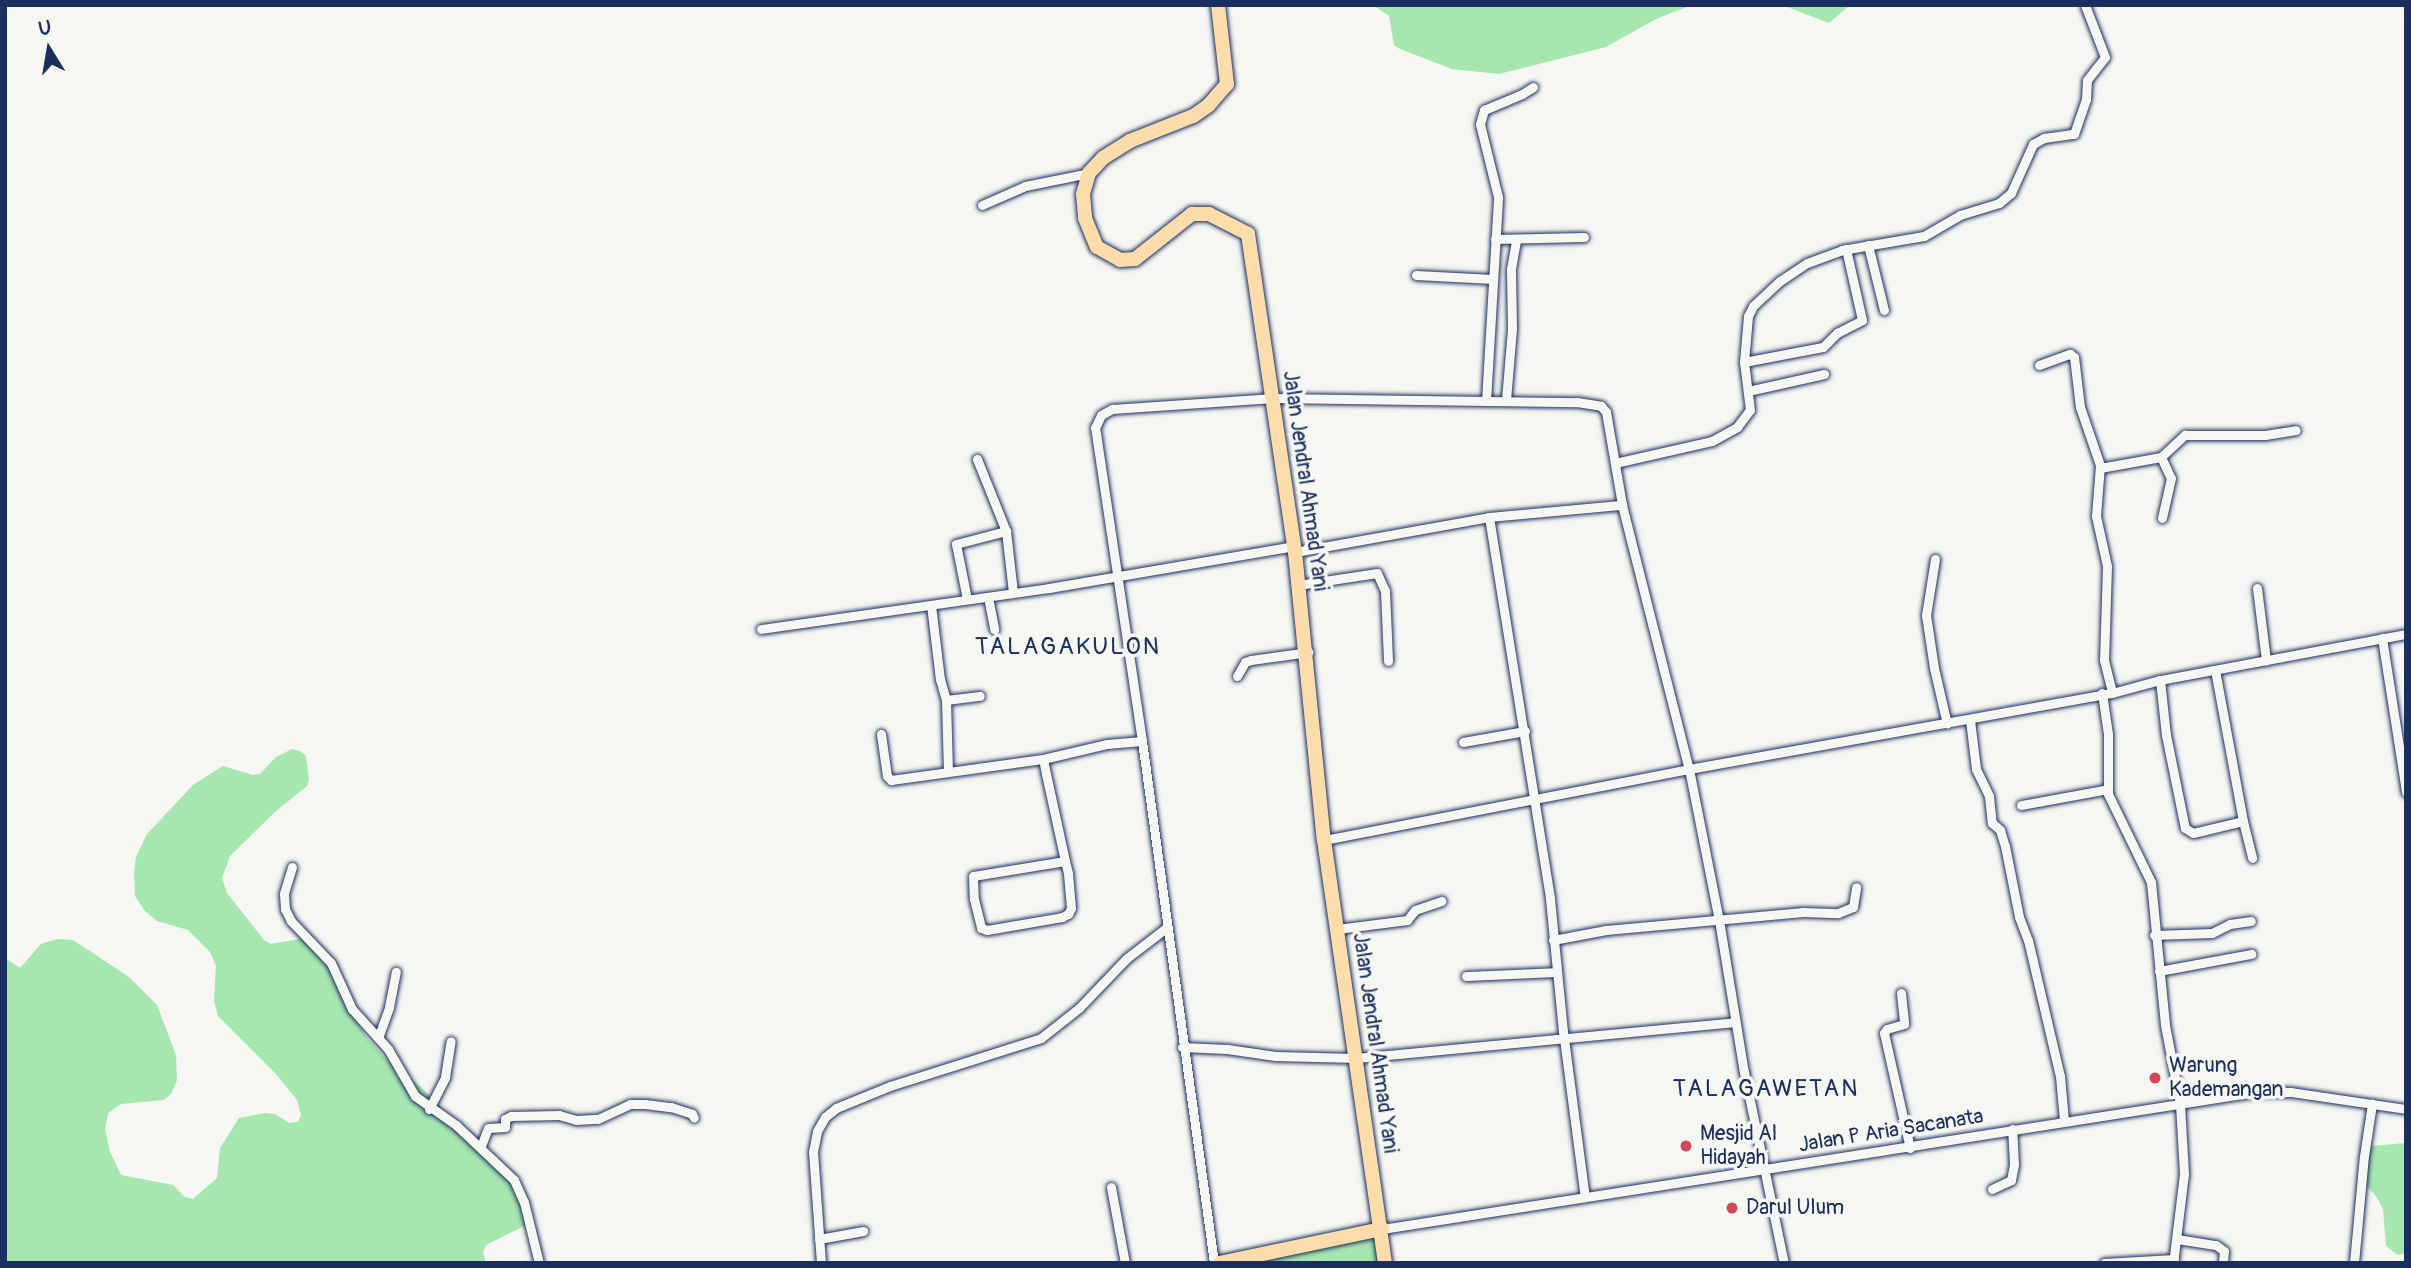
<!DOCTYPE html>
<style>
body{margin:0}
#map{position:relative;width:2411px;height:1268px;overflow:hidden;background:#f6f6f2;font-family:Pangolin,sans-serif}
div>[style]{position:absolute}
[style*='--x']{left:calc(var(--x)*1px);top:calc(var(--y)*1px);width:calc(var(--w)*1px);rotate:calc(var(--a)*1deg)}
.green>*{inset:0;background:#a6e6af}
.roads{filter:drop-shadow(0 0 2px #1b2f5e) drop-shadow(0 0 2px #1b2f5e)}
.minor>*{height:9px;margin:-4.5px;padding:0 4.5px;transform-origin:4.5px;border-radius:4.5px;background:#f6f6f2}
.primary>*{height:14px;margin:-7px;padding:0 7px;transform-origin:7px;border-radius:7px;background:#fddcac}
.dots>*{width:19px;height:19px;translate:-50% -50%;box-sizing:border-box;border:4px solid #f6f6f2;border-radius:50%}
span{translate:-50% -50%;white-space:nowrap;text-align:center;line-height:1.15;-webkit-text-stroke:7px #f6f6f2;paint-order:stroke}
.street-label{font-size:21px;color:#1b2f5e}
.poi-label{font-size:21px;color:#1b2f5e}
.left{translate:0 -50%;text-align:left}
.quarter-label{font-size:24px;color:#1b2f5e;letter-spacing:2px}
.frame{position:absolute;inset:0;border:7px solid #1b2f5e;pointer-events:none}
.north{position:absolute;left:14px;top:14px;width:70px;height:70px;-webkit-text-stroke:5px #f6f6f2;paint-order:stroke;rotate:349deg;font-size:19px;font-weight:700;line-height:28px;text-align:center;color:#1b2f5e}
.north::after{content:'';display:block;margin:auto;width:24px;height:32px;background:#1b2f5e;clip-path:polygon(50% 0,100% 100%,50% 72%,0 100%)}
</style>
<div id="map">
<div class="green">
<div style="clip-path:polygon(1373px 5px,1692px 5px,1656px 19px,1606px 47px,1499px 74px,1452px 69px,1400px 49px,1394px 45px,1389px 16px)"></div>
<div style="clip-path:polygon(1782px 5px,1850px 5px,1829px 23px)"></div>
<div style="clip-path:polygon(292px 749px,300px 751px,306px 756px,309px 779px,307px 786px,276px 811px,230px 856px,222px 878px,227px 893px,264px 940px,271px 944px,310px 937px,320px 949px,349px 1009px,368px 1039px,389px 1062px,422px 1088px,519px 1189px,530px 1223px,486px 1245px,483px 1252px,486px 1263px,5px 1263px,5px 958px,20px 968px,41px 944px,57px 939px,73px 940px,129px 977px,157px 1005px,176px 1055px,177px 1080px,171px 1094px,164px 1100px,121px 1104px,108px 1113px,105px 1129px,110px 1152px,121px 1175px,173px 1185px,185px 1197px,193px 1199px,217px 1178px,220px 1148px,239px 1118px,265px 1113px,275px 1114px,289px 1123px,298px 1122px,301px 1115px,297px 1100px,276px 1074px,218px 1016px,214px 1001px,216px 966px,210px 952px,188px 930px,157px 921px,145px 911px,135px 896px,134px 872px,136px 857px,147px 834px,193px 785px,223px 766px,253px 775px,260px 774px,276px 757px)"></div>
<div style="clip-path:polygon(2406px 1143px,2406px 1253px,2398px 1255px,2386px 1246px,2383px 1209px,2376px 1196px,2365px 1185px,2359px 1147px)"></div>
<div style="clip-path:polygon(1380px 1233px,1382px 1263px,1215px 1263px,1214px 1255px)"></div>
</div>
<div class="roads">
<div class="minor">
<div style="--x:982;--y:205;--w:47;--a:-23.8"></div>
<div style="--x:1025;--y:186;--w:65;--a:-11.5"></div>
<div style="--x:1495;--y:239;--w:89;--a:-1.3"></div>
<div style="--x:1868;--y:245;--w:67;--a:76.2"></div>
<div style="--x:1416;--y:275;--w:77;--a:3"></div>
<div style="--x:1744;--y:362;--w:80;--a:-10.8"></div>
<div style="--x:1823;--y:347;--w:20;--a:-45"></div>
<div style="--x:1837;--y:333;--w:28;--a:-27"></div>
<div style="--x:1862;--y:320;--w:73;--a:-102.7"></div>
<div style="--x:2039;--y:365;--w:33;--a:-20"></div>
<div style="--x:2070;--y:354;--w:5;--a:37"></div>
<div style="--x:2074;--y:357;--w:50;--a:83.2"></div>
<div style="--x:2080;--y:407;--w:61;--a:71"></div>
<div style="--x:2100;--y:465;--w:51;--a:94.5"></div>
<div style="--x:2096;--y:516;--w:51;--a:77.6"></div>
<div style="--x:2107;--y:566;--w:94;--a:91.8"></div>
<div style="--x:2104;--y:660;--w:34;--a:76"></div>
<div style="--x:1748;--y:391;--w:78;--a:-12.6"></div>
<div style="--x:1506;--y:400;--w:72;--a:-85.2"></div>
<div style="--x:1512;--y:328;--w:59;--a:-91"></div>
<div style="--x:1511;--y:269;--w:28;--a:-80"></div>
<div style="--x:1486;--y:401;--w:204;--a:-86.6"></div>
<div style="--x:1498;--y:197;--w:75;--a:-103.9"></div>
<div style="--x:1480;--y:124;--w:15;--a:-74"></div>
<div style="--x:1484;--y:110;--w:41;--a:-22.8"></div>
<div style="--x:1522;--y:94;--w:13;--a:-32"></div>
<div style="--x:2161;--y:457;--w:23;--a:65"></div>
<div style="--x:2171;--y:478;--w:41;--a:102.7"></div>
<div style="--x:977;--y:459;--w:78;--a:68.1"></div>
<div style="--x:1006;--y:531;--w:61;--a:83.5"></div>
<div style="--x:1615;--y:463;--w:99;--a:-12.8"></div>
<div style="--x:1712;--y:441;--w:29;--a:-29"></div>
<div style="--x:1737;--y:427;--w:21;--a:-53"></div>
<div style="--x:1750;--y:410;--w:48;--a:-97.1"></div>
<div style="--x:1744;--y:362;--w:46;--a:-85"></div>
<div style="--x:1748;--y:316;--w:11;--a:-63"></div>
<div style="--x:1753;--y:306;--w:37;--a:-43"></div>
<div style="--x:1780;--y:281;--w:32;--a:-34"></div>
<div style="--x:1807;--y:263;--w:37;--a:-20"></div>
<div style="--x:1842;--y:250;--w:83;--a:-9.7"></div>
<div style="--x:1924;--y:236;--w:42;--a:-30.3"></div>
<div style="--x:1960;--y:215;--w:41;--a:-17.1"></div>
<div style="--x:1999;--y:203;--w:16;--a:-40"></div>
<div style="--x:2011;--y:193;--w:54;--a:-65.8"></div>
<div style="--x:2033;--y:144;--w:13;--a:-29"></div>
<div style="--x:2044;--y:138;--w:30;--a:-8"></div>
<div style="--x:2074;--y:134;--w:37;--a:-71"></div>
<div style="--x:2086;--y:99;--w:19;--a:-87"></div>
<div style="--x:2087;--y:80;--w:29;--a:-52"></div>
<div style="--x:2105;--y:57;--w:56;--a:-111"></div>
<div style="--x:2100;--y:468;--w:62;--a:-10.2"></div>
<div style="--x:2161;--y:457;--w:33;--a:-43"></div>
<div style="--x:2185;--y:435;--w:80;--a:0"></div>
<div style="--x:2265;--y:435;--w:31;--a:-9"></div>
<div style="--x:1489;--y:517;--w:387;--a:80.9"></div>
<div style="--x:1550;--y:899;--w:133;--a:84.4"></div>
<div style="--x:1563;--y:1031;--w:167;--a:82.5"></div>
<div style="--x:1295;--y:552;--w:197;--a:-10.2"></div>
<div style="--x:1489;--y:517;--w:134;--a:-5.2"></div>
<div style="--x:1935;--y:559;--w:57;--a:99.1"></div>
<div style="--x:1926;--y:615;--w:54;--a:81.4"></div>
<div style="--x:1934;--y:668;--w:57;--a:76.9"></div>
<div style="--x:1298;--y:585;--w:80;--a:-8.6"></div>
<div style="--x:1377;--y:573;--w:20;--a:66"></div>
<div style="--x:1385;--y:591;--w:70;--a:87.5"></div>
<div style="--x:2257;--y:588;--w:73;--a:82.9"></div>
<div style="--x:988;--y:597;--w:33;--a:79"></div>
<div style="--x:967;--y:599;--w:56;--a:-101.3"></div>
<div style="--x:956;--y:544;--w:52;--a:-14.6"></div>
<div style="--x:931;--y:605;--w:75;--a:83.1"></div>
<div style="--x:940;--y:679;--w:22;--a:74"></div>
<div style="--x:946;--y:700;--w:71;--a:88.4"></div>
<div style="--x:761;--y:629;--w:291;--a:-8.1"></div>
<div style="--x:1049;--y:588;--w:249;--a:-9.7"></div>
<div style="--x:2382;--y:638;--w:156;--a:81.1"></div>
<div style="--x:2215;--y:670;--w:154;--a:79.5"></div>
<div style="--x:1237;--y:676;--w:16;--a:-60"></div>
<div style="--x:1245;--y:662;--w:6;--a:-18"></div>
<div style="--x:1251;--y:660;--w:58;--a:-8"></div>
<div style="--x:2160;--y:680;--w:55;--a:83.8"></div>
<div style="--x:2166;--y:735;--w:95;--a:78.5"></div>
<div style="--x:2185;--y:828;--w:9;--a:32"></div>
<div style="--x:2193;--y:833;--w:51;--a:-13.5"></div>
<div style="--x:2243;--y:821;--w:38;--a:76"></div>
<div style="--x:2102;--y:693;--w:41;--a:81.7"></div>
<div style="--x:2108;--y:734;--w:60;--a:90"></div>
<div style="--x:2108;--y:794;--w:98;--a:64"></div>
<div style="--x:2151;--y:882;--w:144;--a:84.4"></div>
<div style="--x:2165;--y:1025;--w:80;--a:79.2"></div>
<div style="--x:2180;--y:1104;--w:70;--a:86.7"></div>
<div style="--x:2184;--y:1174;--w:90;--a:97"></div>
<div style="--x:946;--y:700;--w:34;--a:-7"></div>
<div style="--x:1970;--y:720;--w:49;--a:83"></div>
<div style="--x:1976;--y:769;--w:30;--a:64"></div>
<div style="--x:1989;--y:796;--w:27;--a:84"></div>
<div style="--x:1992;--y:823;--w:11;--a:41"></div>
<div style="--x:2000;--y:830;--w:17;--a:73"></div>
<div style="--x:2005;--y:846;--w:72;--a:78.8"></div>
<div style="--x:2019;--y:917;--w:25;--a:69"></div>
<div style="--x:2028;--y:940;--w:140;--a:76.8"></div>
<div style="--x:2060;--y:1076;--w:45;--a:84.9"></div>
<div style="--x:881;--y:734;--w:42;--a:81.9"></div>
<div style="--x:887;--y:776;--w:6;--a:45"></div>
<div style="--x:891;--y:780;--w:153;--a:-7.9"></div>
<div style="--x:1463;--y:742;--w:63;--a:-10.1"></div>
<div style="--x:2021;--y:805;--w:88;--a:-10.4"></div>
<div style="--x:1324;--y:840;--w:372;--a:-11"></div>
<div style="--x:1689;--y:769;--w:430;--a:-10.2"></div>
<div style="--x:2112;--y:693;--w:50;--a:-15.2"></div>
<div style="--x:2160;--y:680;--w:250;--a:-10.6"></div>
<div style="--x:1065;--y:861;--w:93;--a:170.7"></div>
<div style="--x:973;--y:876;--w:23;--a:88"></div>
<div style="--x:974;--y:899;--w:30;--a:76"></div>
<div style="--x:981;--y:928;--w:6;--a:18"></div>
<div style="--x:987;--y:930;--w:76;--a:-9.8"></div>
<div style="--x:1062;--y:917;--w:7;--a:-27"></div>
<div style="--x:1068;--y:914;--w:7;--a:-63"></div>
<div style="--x:1071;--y:908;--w:35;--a:-95"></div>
<div style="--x:1068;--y:873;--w:12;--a:-104"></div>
<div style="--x:1065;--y:861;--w:89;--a:-102.3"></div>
<div style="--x:1046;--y:774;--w:15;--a:-101"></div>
<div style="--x:1043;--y:759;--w:66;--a:-13.2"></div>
<div style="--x:1107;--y:744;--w:35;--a:-5"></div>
<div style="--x:292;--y:867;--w:28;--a:107"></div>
<div style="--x:284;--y:894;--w:15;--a:86"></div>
<div style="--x:285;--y:909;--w:13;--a:63"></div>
<div style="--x:291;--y:921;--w:58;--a:46.4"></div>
<div style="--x:331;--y:963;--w:51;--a:65.5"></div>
<div style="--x:352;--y:1009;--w:54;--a:48"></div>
<div style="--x:388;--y:1049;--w:54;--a:60.1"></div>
<div style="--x:415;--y:1096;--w:50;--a:35.3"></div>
<div style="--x:456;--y:1125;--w:80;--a:43.5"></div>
<div style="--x:514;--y:1180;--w:24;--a:66"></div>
<div style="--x:524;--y:1202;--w:63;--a:76.2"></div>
<div style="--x:1337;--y:929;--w:71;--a:-7.3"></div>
<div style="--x:1407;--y:920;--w:13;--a:-51"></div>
<div style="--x:1415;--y:910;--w:28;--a:-19"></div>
<div style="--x:2154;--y:935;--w:58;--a:-2"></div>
<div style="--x:2212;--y:933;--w:20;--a:-27"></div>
<div style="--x:2230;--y:924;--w:21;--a:-8"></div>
<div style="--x:1553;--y:940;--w:54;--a:-10.7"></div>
<div style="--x:1606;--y:930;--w:198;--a:-5.2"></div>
<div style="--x:1803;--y:912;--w:35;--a:2"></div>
<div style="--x:1838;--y:913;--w:16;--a:-22"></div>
<div style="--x:1853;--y:907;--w:20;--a:-81"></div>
<div style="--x:2159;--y:971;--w:94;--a:-10.5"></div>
<div style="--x:1466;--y:976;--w:90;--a:-2.5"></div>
<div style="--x:1901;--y:993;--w:31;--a:84"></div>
<div style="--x:1904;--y:1024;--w:18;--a:164"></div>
<div style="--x:1887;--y:1029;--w:5;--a:127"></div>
<div style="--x:1884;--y:1033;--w:118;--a:77.3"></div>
<div style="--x:378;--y:1038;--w:33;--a:-70"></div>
<div style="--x:389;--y:1007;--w:36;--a:-79"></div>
<div style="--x:1182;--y:1047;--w:45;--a:2.5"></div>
<div style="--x:1227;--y:1049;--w:49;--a:8.3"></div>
<div style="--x:1275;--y:1056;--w:81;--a:1.4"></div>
<div style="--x:1356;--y:1058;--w:381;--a:-5.4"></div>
<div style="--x:429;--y:1109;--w:36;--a:-63"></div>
<div style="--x:445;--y:1077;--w:36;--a:-81"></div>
<div style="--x:481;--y:1146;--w:19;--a:-69"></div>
<div style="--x:488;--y:1128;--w:17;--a:-3"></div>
<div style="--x:505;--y:1127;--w:8;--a:-90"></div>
<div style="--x:505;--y:1119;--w:7;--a:-27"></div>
<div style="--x:511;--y:1116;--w:48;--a:-1.2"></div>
<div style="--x:559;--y:1115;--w:18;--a:16"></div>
<div style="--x:576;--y:1120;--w:22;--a:-3"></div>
<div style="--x:598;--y:1119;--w:35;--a:-25"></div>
<div style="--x:630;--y:1104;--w:15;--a:0"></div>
<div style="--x:645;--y:1104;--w:26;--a:7"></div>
<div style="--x:671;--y:1107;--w:22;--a:18"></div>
<div style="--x:692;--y:1114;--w:4;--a:63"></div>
<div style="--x:1111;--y:1187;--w:77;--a:79.6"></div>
<div style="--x:1992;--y:1189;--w:21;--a:-25"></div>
<div style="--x:2011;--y:1180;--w:16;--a:-79"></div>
<div style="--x:2014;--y:1164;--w:35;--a:-93"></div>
<div style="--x:1382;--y:1229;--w:885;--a:-8.91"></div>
<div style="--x:2256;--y:1092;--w:35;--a:0"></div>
<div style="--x:2291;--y:1092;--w:116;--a:8.4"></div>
<div style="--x:819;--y:1239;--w:45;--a:-10.3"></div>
<div style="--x:2177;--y:1239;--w:39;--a:9"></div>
<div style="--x:2216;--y:1245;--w:10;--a:37"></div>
<div style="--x:2224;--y:1251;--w:12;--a:95"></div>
<div style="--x:821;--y:1263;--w:111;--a:-94.1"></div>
<div style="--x:813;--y:1152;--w:21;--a:-79"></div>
<div style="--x:817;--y:1131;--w:16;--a:-60"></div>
<div style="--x:825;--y:1117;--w:14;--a:-39"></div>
<div style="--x:836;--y:1108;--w:58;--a:-22.2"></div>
<div style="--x:890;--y:1086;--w:158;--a:-17.6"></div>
<div style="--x:1041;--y:1038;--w:48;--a:-38.3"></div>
<div style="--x:1079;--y:1008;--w:69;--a:-46.2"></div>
<div style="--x:1127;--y:958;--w:49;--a:-37.6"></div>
<div style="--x:1214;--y:1263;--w:527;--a:-97.85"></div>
<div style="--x:1142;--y:741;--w:317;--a:-98.5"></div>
<div style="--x:1095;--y:428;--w:14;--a:-65"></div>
<div style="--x:1101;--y:415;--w:13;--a:-29"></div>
<div style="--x:1112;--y:409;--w:162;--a:-3.9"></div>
<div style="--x:1274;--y:398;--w:303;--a:0.8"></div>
<div style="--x:1577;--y:402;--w:24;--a:9"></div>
<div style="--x:1601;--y:406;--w:8;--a:50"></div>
<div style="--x:1606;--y:412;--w:94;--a:80.2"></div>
<div style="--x:1622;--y:505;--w:272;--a:75.8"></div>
<div style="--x:1689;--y:769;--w:154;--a:78.8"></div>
<div style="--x:1719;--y:920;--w:154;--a:80.7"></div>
<div style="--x:1744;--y:1072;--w:195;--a:78.2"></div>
<div style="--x:2104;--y:1263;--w:70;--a:-3.3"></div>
<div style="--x:2354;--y:1263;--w:107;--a:-84.7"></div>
<div style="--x:2364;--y:1156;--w:53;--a:-81.3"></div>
</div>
<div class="primary">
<div style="--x:1218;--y:5;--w:80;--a:83.5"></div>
<div style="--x:1227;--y:84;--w:28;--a:131"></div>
<div style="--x:1209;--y:105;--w:19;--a:145"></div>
<div style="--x:1193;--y:116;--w:68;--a:158.4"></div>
<div style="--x:1130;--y:141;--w:32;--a:148"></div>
<div style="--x:1103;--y:158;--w:21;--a:133"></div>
<div style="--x:1089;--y:173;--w:22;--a:106"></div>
<div style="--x:1083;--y:194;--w:24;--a:85"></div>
<div style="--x:1085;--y:218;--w:31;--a:68"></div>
<div style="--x:1097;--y:247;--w:26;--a:29"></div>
<div style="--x:1120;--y:260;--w:15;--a:-4"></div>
<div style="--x:1135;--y:259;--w:73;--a:-38.3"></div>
<div style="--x:1192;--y:214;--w:17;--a:0"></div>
<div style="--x:1209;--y:214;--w:44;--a:27.1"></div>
<div style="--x:1248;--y:234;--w:321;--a:81.6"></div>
<div style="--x:1295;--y:552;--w:289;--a:84.3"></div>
<div style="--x:1324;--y:840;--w:427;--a:81.8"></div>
<div style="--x:1220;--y:1263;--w:166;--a:-11.9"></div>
</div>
</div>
<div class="dots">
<div style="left:2155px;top:1078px;background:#d1495b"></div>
<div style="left:1686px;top:1146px;background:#d1495b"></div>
<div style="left:1732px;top:1208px;background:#d1495b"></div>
</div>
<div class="street-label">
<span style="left:1305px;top:481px;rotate:82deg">Jalan Jendral Ahmad Yani</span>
<span style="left:1375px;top:1043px;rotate:82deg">Jalan Jendral Ahmad Yani</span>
<span style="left:1891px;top:1131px;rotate:-9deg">Jalan P Aria Sacanata</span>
</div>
<div class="poi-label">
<span class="left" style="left:2169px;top:1078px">Warung<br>Kademangan</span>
<span class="left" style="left:1700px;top:1146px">Mesjid Al<br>Hidayah</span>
<span class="left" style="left:1746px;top:1208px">Darul Ulum</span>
</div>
<div class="quarter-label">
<span style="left:1068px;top:647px">TALAGAKULON</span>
<span style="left:1766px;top:1089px">TALAGAWETAN</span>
</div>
<div class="frame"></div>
<div class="north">U</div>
</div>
